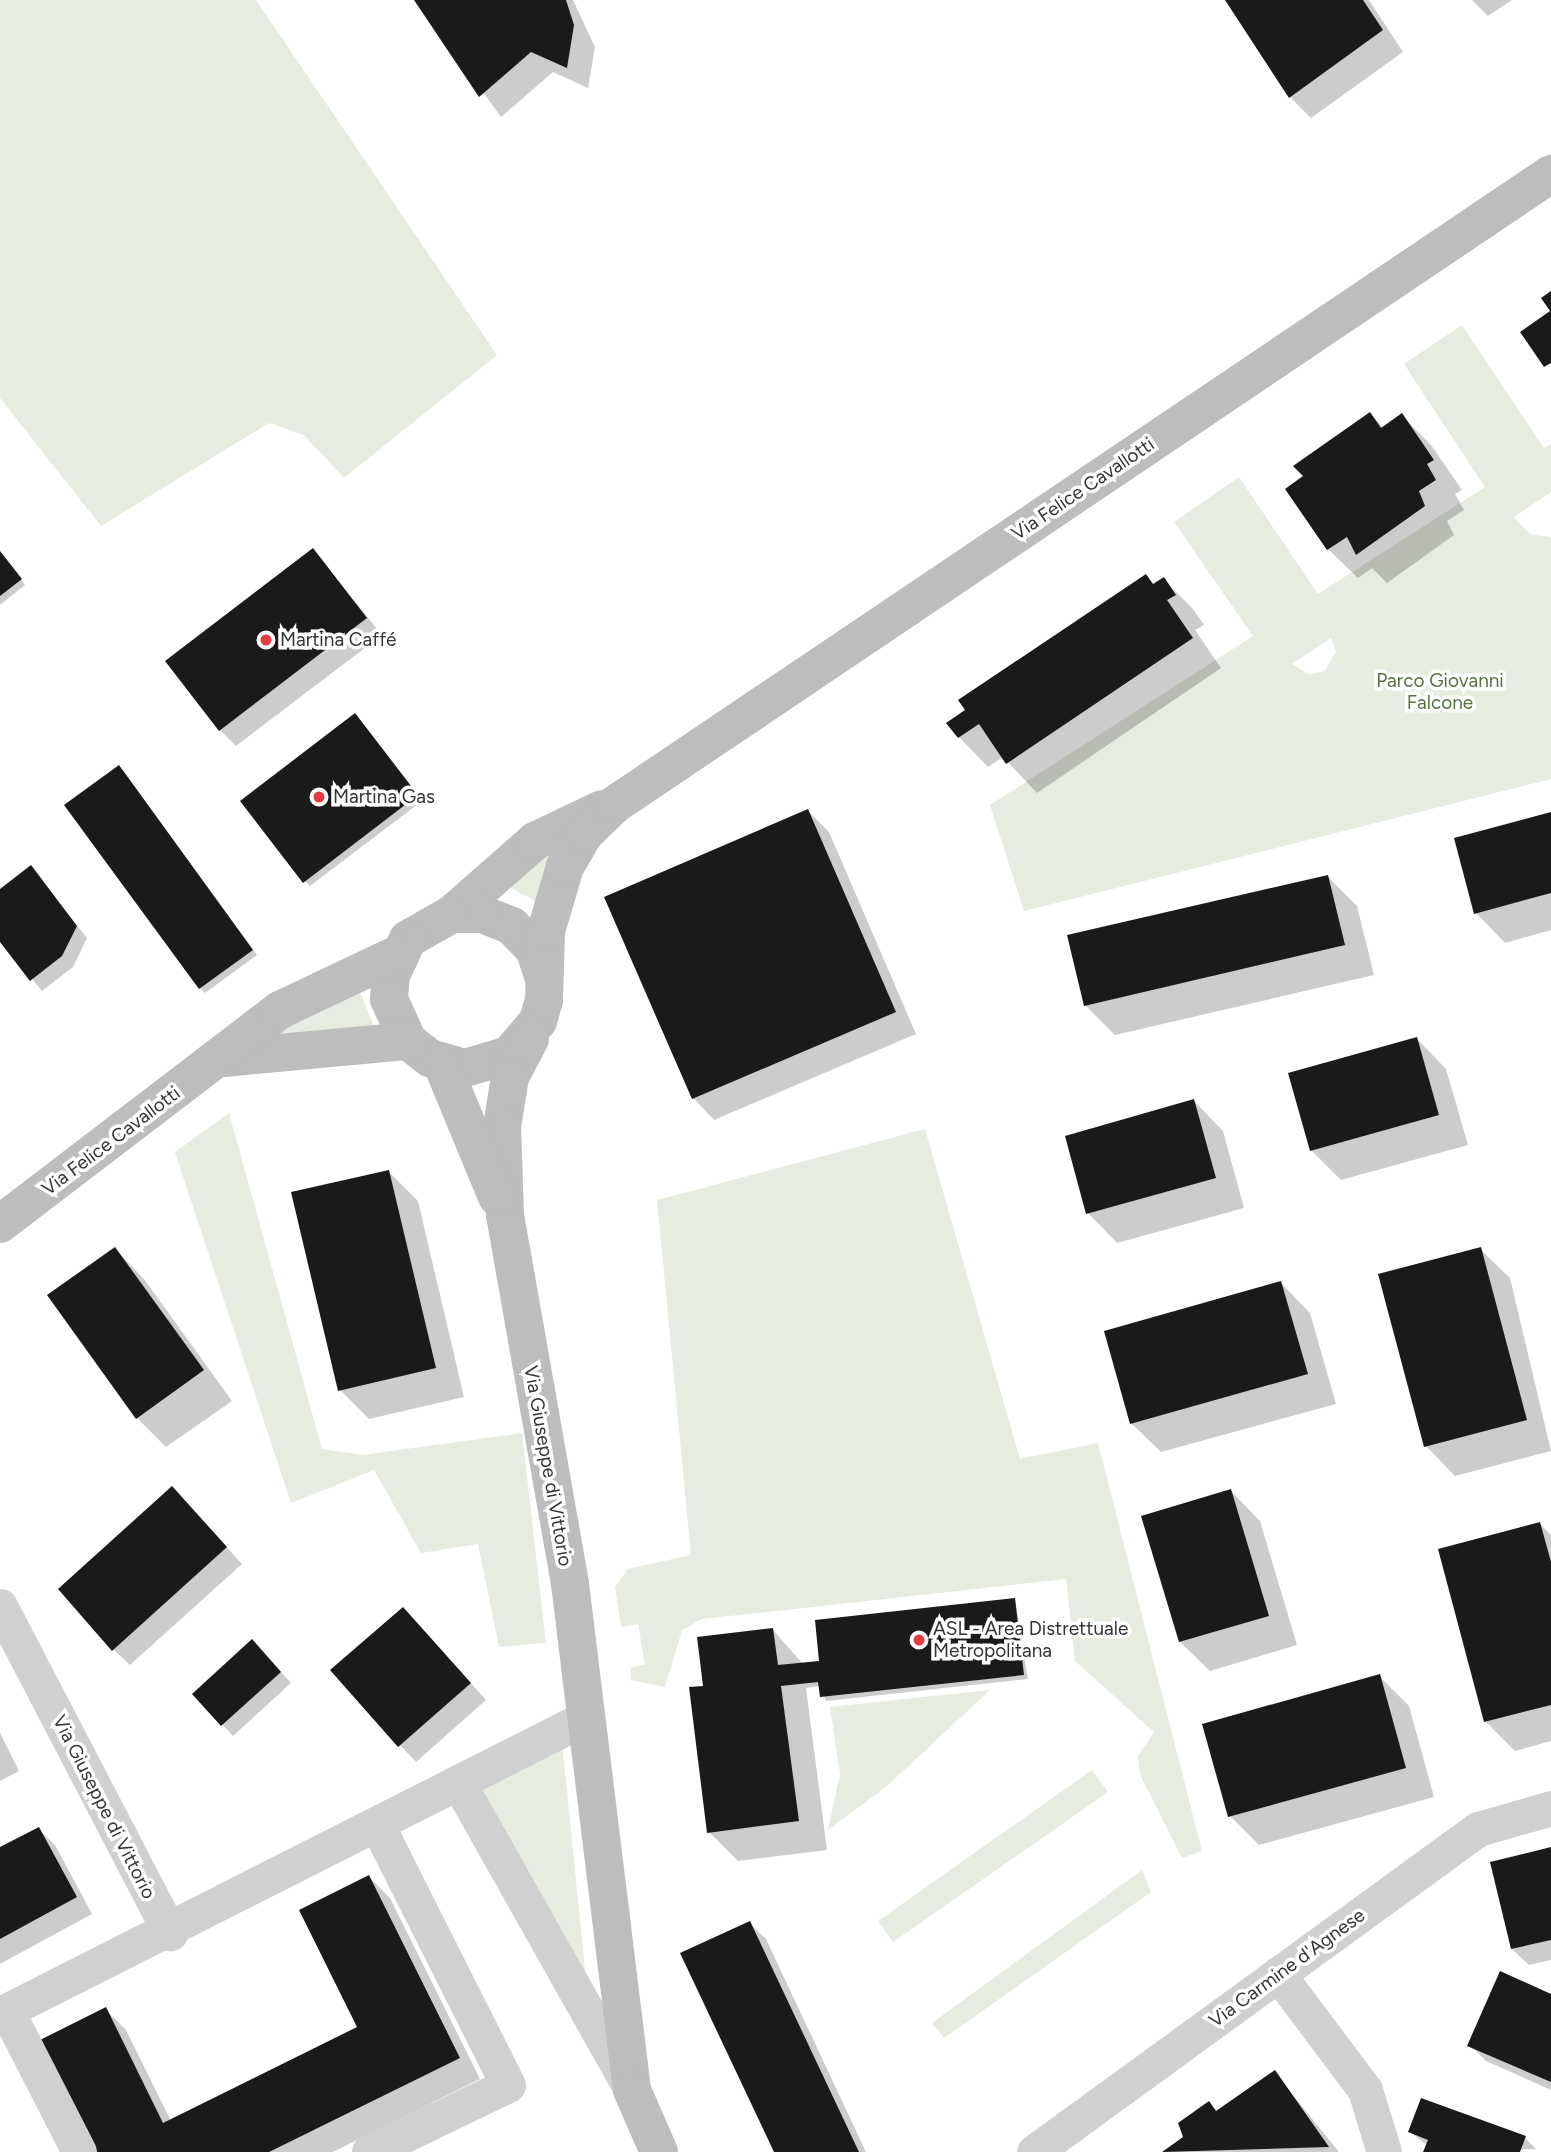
<!DOCTYPE html>
<meta charset="utf-8">
<style>
body{margin:0}
#map{position:relative;width:1551px;height:2152px;overflow:hidden;background:#fff;font-family:Figtree,sans-serif}
div>[style]{position:absolute}
[style*='--x']{left:calc(var(--x)*1px);top:calc(var(--y)*1px);width:calc(var(--w)*1px);rotate:calc(var(--a)*1deg)}
.green>*{inset:0;background:#e6ecdf}
.shadow>*{inset:0;background:#0003}
.building>*{inset:0;background:#1a1a1a}
.street>*{height:35px;margin:-17.5px;padding:0 17.5px;transform-origin:17.5px;border-radius:17.5px;background:#d0d0d0}
.secondary>*{height:38px;margin:-19px;padding:0 19px;transform-origin:19px;border-radius:19px;background:#bdbdbd}
.dots>*{width:19px;height:19px;translate:-50% -50%;box-sizing:border-box;border:4px solid #fff;border-radius:50%}
span{translate:-50% -50%;white-space:nowrap;text-align:center;line-height:1.15;-webkit-text-stroke:7px #fff;paint-order:stroke}
.street-label{font-size:19px;color:#333}
.poi-label{font-size:19px;color:#333}
.left{translate:0 -50%;text-align:left}
.park-label{font-size:19px;color:#56703f}
</style>
<div id="map">
<div class="green">
<div style="clip-path:polygon(0 0,256px 0,497px 355px,344px 478px,304px 435px,269px 423px,101px 526px,0 398px)"></div>
<div style="clip-path:polygon(evenodd,1462px 325px,1544px 448px,1551px 444px,1551px 492px,1514px 517px,1530px 534px,1551px 537px,1551px 779px,1024px 911px,990px 805px,1253px 636px,1174px 522px,1239px 477px,1318px 594px,1485px 487px,1404px 364px,1462px 325px,1331px 638px,1336px 652px,1325px 671px,1310px 675px,1292px 664px,1331px 638px)"></div>
<div style="clip-path:polygon(564px 837px,541px 904px,502px 883px)"></div>
<div style="clip-path:polygon(360px 992px,373px 1024px,385px 1033px,264px 1040px,281px 1022px)"></div>
<div style="clip-path:polygon(229px 1113px,322px 1449px,362px 1455px,522px 1433px,546px 1643px,499px 1647px,478px 1544px,421px 1553px,374px 1470px,291px 1503px,175px 1152px)"></div>
<div style="clip-path:polygon(925px 1129px,1020px 1459px,1098px 1443px,1202px 1851px,1182px 1858px,1140px 1775px,1138px 1756px,1154px 1732px,1075px 1661px,1066px 1579px,702px 1619px,682px 1630px,665px 1687px,631px 1680px,631px 1667px,645px 1665px,638px 1624px,621px 1627px,615px 1587px,628px 1569px,691px 1555px,657px 1200px)"></div>
<div style="clip-path:polygon(990px 1690px,887px 1786px,828px 1830px,840px 1774px,830px 1707px)"></div>
<div style="clip-path:polygon(562px 1742px,587px 1989px,473px 1786px)"></div>
<div style="clip-path:polygon(1092px 1770px,1108px 1792px,893px 1942px,878px 1921px)"></div>
<div style="clip-path:polygon(1142px 1870px,1151px 1892px,944px 2038px,932px 2023px)"></div>
</div>
<div class="shadow">
<div style="clip-path:polygon(416px 0,573px 0,595px 47px,588px 88px,553px 72px,501px 117px)"></div>
<div style="clip-path:polygon(1227px 0,1369px 0,1403px 52px,1311px 118px,1290px 97px)"></div>
<div style="clip-path:polygon(1472px 0,1512px 0,1488px 16px)"></div>
<div style="clip-path:polygon(1370px 414px,1384px 428px,1401px 415px,1431px 445px,1462px 490px,1455px 494px,1464px 510px,1447px 521px,1454px 535px,1387px 583px,1372px 568px,1358px 578px,1328px 549px,1306px 476px)"></div>
<div style="clip-path:polygon(313px 550px,382px 635px,236px 746px,220px 730px)"></div>
<div style="clip-path:polygon(0 552px,25px 585px,0 605px)"></div>
<div style="clip-path:polygon(1145px 576px,1154px 585px,1163px 579px,1193px 609px,1204px 625px,1195px 630px,1221px 668px,1037px 793px,1003px 757px,988px 767px,959px 737px)"></div>
<div style="clip-path:polygon(360px 720px,422px 801px,310px 886px,305px 881px)"></div>
<div style="clip-path:polygon(124px 772px,257px 955px,205px 993px,200px 988px)"></div>
<div style="clip-path:polygon(808px 811px,829px 832px,916px 1034px,714px 1120px,693px 1098px)"></div>
<div style="clip-path:polygon(1551px 814px,1551px 930px,1505px 943px,1476px 913px)"></div>
<div style="clip-path:polygon(31px 868px,87px 938px,73px 967px,42px 991px,0 939px,0 891px)"></div>
<div style="clip-path:polygon(1328px 877px,1357px 906px,1374px 975px,1115px 1035px,1085px 1005px)"></div>
<div style="clip-path:polygon(1417px 1039px,1446px 1069px,1468px 1145px,1341px 1180px,1311px 1150px)"></div>
<div style="clip-path:polygon(1194px 1101px,1223px 1131px,1244px 1208px,1117px 1243px,1088px 1213px)"></div>
<div style="clip-path:polygon(388px 1171px,418px 1201px,464px 1397px,369px 1419px,340px 1390px)"></div>
<div style="clip-path:polygon(115px 1249px,144px 1279px,232px 1401px,166px 1447px,137px 1418px)"></div>
<div style="clip-path:polygon(1480px 1249px,1510px 1278px,1551px 1451px,1455px 1476px,1426px 1446px)"></div>
<div style="clip-path:polygon(1281px 1283px,1310px 1313px,1336px 1404px,1161px 1452px,1131px 1423px)"></div>
<div style="clip-path:polygon(1231px 1491px,1260px 1521px,1297px 1645px,1210px 1671px,1180px 1642px)"></div>
<div style="clip-path:polygon(188px 1505px,242px 1564px,130px 1665px,113px 1649px)"></div>
<div style="clip-path:polygon(1540px 1524px,1551px 1535px,1551px 1741px,1515px 1751px,1485px 1721px)"></div>
<div style="clip-path:polygon(1015px 1600px,1028px 1679px,826px 1701px,820px 1686px,806px 1688px,827px 1850px,738px 1861px,709px 1832px,705px 1687px,773px 1630px,803px 1664px,821px 1662px)"></div>
<div style="clip-path:polygon(419px 1625px,486px 1700px,416px 1762px,400px 1745px)"></div>
<div style="clip-path:polygon(263px 1652px,291px 1683px,233px 1736px,194px 1694px)"></div>
<div style="clip-path:polygon(1379px 1676px,1409px 1706px,1434px 1797px,1259px 1845px,1230px 1816px)"></div>
<div style="clip-path:polygon(0 1733px,19px 1771px,0 1781px)"></div>
<div style="clip-path:polygon(38px 1829px,55px 1845px,92px 1914px,0 1964px,0 1849px)"></div>
<div style="clip-path:polygon(1551px 1849px,1551px 1960px,1529px 1965px,1512px 1949px)"></div>
<div style="clip-path:polygon(369px 1877px,390px 1898px,480px 2079px,333px 2152px,93px 2152px,105px 2009px,126px 2030px,171px 2121px,359px 2028px)"></div>
<div style="clip-path:polygon(749px 1923px,766px 1939px,866px 2152px,776px 2152px)"></div>
<div style="clip-path:polygon(1551px 1996px,1551px 2090px,1486px 2061px,1470px 2045px)"></div>
<div style="clip-path:polygon(1275px 2073px,1339px 2152px,1165px 2152px,1185px 2138px,1209px 2103px,1218px 2112px)"></div>
<div style="clip-path:polygon(1410px 2132px,1525px 2138px,1536px 2149px,1425px 2152px,1427px 2145px)"></div>
</div>
<div class="building">
<div style="clip-path:polygon(414px 0,566px 0,574px 25px,567px 68px,531px 52px,479px 97px)"></div>
<div style="clip-path:polygon(1225px 0,1363px 0,1383px 30px,1289px 98px)"></div>
<div style="clip-path:polygon(1551px 291px,1551px 363px,1544px 367px,1520px 332px,1550px 311px,1541px 298px)"></div>
<div style="clip-path:polygon(1370px 412px,1381px 428px,1402px 413px,1434px 460px,1427px 464px,1436px 480px,1419px 491px,1425px 506px,1356px 555px,1347px 537px,1327px 550px,1285px 489px,1303px 476px,1293px 466px)"></div>
<div style="clip-path:polygon(313px 548px,367px 618px,219px 731px,165px 661px)"></div>
<div style="clip-path:polygon(0 551px,22px 579px,0 596px)"></div>
<div style="clip-path:polygon(1146px 574px,1153px 584px,1164px 577px,1176px 595px,1167px 600px,1193px 638px,1006px 764px,979px 724px,958px 738px,946px 723px,965px 710px,958px 700px)"></div>
<div style="clip-path:polygon(355px 713px,418px 795px,303px 883px,240px 801px)"></div>
<div style="clip-path:polygon(119px 765px,253px 950px,199px 989px,64px 805px)"></div>
<div style="clip-path:polygon(808px 809px,896px 1012px,692px 1099px,604px 897px)"></div>
<div style="clip-path:polygon(1551px 812px,1551px 893px,1474px 914px,1454px 838px)"></div>
<div style="clip-path:polygon(31px 865px,77px 926px,62px 956px,30px 981px,0 942px,0 889px)"></div>
<div style="clip-path:polygon(1328px 875px,1345px 945px,1084px 1006px,1067px 935px)"></div>
<div style="clip-path:polygon(1417px 1037px,1439px 1115px,1310px 1151px,1288px 1073px)"></div>
<div style="clip-path:polygon(1194px 1099px,1216px 1178px,1086px 1214px,1065px 1136px)"></div>
<div style="clip-path:polygon(389px 1170px,436px 1368px,338px 1391px,291px 1192px)"></div>
<div style="clip-path:polygon(115px 1247px,204px 1370px,136px 1419px,47px 1295px)"></div>
<div style="clip-path:polygon(1481px 1247px,1527px 1420px,1424px 1447px,1378px 1274px)"></div>
<div style="clip-path:polygon(1281px 1281px,1308px 1374px,1130px 1424px,1104px 1331px)"></div>
<div style="clip-path:polygon(172px 1486px,227px 1547px,112px 1651px,58px 1589px)"></div>
<div style="clip-path:polygon(1231px 1489px,1269px 1616px,1179px 1642px,1141px 1516px)"></div>
<div style="clip-path:polygon(1540px 1522px,1551px 1562px,1551px 1705px,1484px 1722px,1438px 1549px)"></div>
<div style="clip-path:polygon(1015px 1598px,1024px 1675px,820px 1697px,818px 1682px,781px 1686px,799px 1821px,707px 1833px,689px 1687px,703px 1686px,697px 1637px,773px 1628px,778px 1665px,819px 1661px,815px 1620px)"></div>
<div style="clip-path:polygon(403px 1607px,471px 1683px,398px 1747px,330px 1670px)"></div>
<div style="clip-path:polygon(252px 1639px,281px 1672px,221px 1726px,192px 1694px)"></div>
<div style="clip-path:polygon(1380px 1674px,1406px 1768px,1228px 1817px,1202px 1724px)"></div>
<div style="clip-path:polygon(39px 1827px,77px 1897px,0 1939px,0 1847px)"></div>
<div style="clip-path:polygon(1551px 1847px,1551px 1940px,1511px 1949px,1490px 1862px)"></div>
<div style="clip-path:polygon(369px 1875px,460px 2058px,269px 2152px,91px 2152px,36px 2042px,106px 2007px,163px 2123px,357px 2027px,299px 1910px)"></div>
<div style="clip-path:polygon(750px 1921px,859px 2152px,774px 2152px,680px 1953px)"></div>
<div style="clip-path:polygon(1500px 1971px,1551px 1994px,1551px 2082px,1467px 2046px)"></div>
<div style="clip-path:polygon(1275px 2070px,1329px 2147px,1162px 2152px,1183px 2137px,1178px 2123px,1209px 2101px,1216px 2111px)"></div>
<div style="clip-path:polygon(1421px 2098px,1526px 2136px,1520px 2152px,1423px 2152px,1428px 2140px,1408px 2132px)"></div>
</div>
<div class="street">
<div style="--x:0;--y:1606;--w:369;--a:62.5"></div>
<div style="--x:458;--y:1782;--w:350;--a:60.6"></div>
<div style="--x:1278;--y:1974;--w:145;--a:53.1"></div>
<div style="--x:1365;--y:2090;--w:65;--a:73"></div>
<div style="--x:7;--y:2011;--w:158;--a:62.9"></div>
<div style="--x:0;--y:2014;--w:656;--a:-26.84"></div>
<div style="--x:369;--y:2152;--w:154;--a:-25.7"></div>
<div style="--x:508;--y:2085;--w:291;--a:-116.7"></div>
<div style="--x:1034;--y:2152;--w:549;--a:-36.04"></div>
<div style="--x:1478;--y:1829;--w:76;--a:-16"></div>
</div>
<div class="secondary">
<div style="--x:452;--y:914;--w:111;--a:-41.3"></div>
<div style="--x:535;--y:841;--w:74;--a:-25.5"></div>
<div style="--x:544;--y:979;--w:32;--a:-108"></div>
<div style="--x:534;--y:949;--w:32;--a:-134"></div>
<div style="--x:512;--y:926;--w:31;--a:-158"></div>
<div style="--x:483;--y:914;--w:31;--a:180"></div>
<div style="--x:452;--y:914;--w:51;--a:150.4"></div>
<div style="--x:408;--y:939;--w:40;--a:115"></div>
<div style="--x:391;--y:975;--w:24;--a:95"></div>
<div style="--x:389;--y:999;--w:46;--a:65.7"></div>
<div style="--x:408;--y:1041;--w:28;--a:38"></div>
<div style="--x:430;--y:1058;--w:36;--a:16"></div>
<div style="--x:465;--y:1068;--w:46;--a:-16.5"></div>
<div style="--x:509;--y:1055;--w:45;--a:-49.5"></div>
<div style="--x:538;--y:1021;--w:22;--a:-74"></div>
<div style="--x:544;--y:1000;--w:69;--a:-88.3"></div>
<div style="--x:546;--y:931;--w:67;--a:-73.5"></div>
<div style="--x:565;--y:867;--w:39;--a:-60"></div>
<div style="--x:585;--y:833;--w:40;--a:-44"></div>
<div style="--x:614;--y:805;--w:1130;--a:-33.96"></div>
<div style="--x:530;--y:1039;--w:43;--a:117.8"></div>
<div style="--x:510;--y:1077;--w:51;--a:99.1"></div>
<div style="--x:502;--y:1127;--w:88;--a:88"></div>
<div style="--x:505;--y:1215;--w:375;--a:80"></div>
<div style="--x:570;--y:1584;--w:510;--a:83.01"></div>
<div style="--x:632;--y:2090;--w:68;--a:66.5"></div>
<div style="--x:224;--y:1058;--w:185;--a:-5.3"></div>
<div style="--x:442;--y:1064;--w:144;--a:67.5"></div>
<div style="--x:0;--y:1224;--w:352;--a:-37.4"></div>
<div style="--x:280;--y:1010;--w:131;--a:-25.4"></div>
</div>
<div class="dots">
<div style="left:266px;top:640px;background:#e63946"></div>
<div style="left:319px;top:797px;background:#e63946"></div>
<div style="left:919px;top:1640px;background:#e63946"></div>
</div>
<div class="street-label">
<span style="left:1083px;top:489px;rotate:-34deg">Via Felice Cavallotti</span>
<span style="left:111px;top:1141px;rotate:-37deg">Via Felice Cavallotti</span>
<span style="left:548px;top:1466px;rotate:80deg">Via Giuseppe di Vittorio</span>
<span style="left:104px;top:1807px;rotate:63deg">Via Giuseppe di Vittorio</span>
<span style="left:1287px;top:1968px;rotate:-36deg">Via Carmine d'Agnese</span>
</div>
<div class="poi-label">
<span class="left" style="left:280px;top:640px">Martina Caffé</span>
<span class="left" style="left:333px;top:797px">Martina Gas</span>
<span class="left" style="left:933px;top:1640px">ASL - Area Distrettuale<br>Metropolitana</span>
</div>
<div class="park-label">
<span style="left:1440px;top:692px">Parco Giovanni<br>Falcone</span>
</div>
</div>
